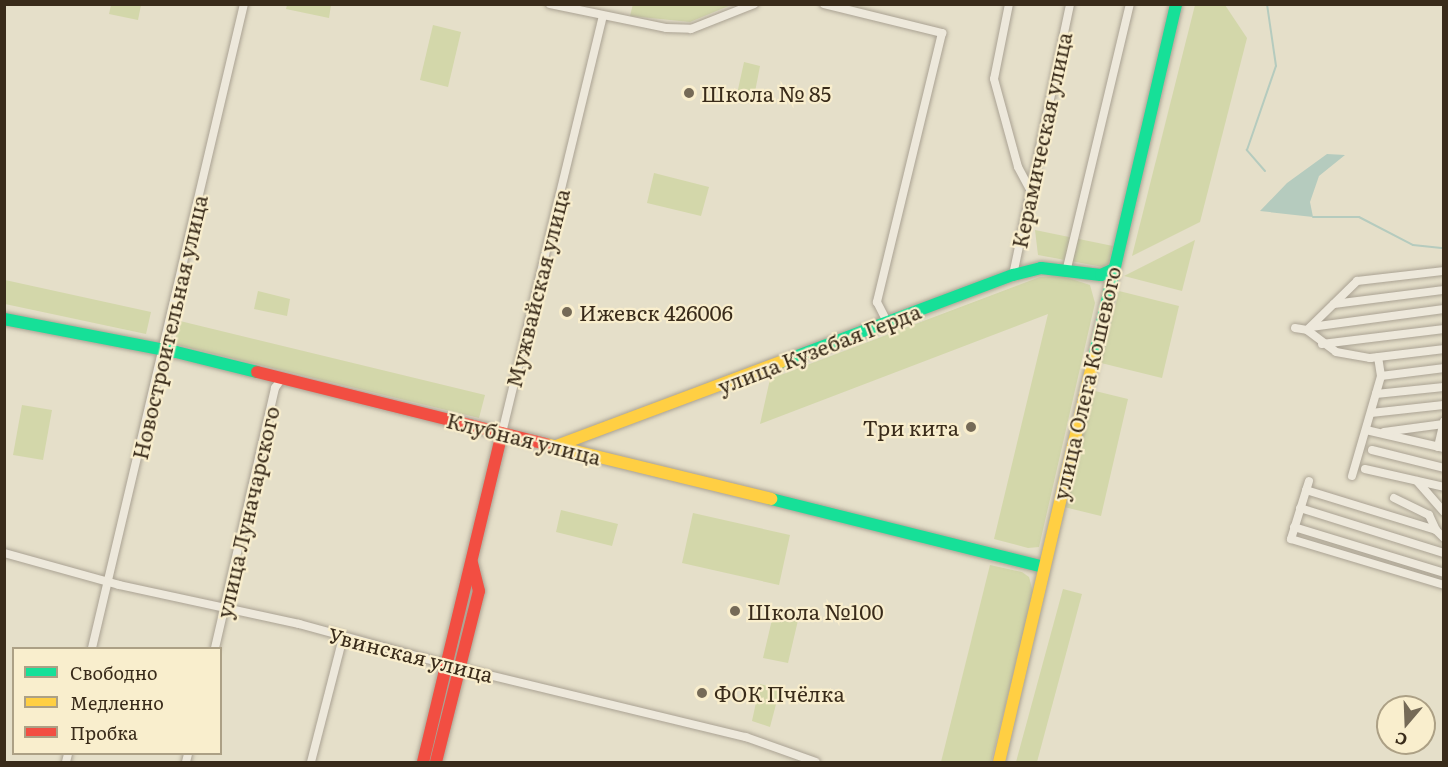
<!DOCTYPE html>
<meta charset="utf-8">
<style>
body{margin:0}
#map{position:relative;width:1448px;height:767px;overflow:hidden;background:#e5dfc9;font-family:Literata,serif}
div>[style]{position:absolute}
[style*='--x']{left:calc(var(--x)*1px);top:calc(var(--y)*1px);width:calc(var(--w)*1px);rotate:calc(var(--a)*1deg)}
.green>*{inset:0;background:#d3d7aa}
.water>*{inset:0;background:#b5cbbe}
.stream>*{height:2px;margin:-1px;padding:0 1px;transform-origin:1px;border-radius:1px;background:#b5cbbe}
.roads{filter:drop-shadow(0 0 2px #aaa293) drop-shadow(0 0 2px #aaa293)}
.street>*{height:8px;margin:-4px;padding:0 4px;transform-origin:4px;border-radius:4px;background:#ede8db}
.fast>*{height:12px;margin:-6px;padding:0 6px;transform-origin:6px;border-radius:6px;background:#16e098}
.slow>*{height:12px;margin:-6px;padding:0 6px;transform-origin:6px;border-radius:6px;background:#ffcf43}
.jam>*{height:12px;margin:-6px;padding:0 6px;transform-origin:6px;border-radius:6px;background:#f24e42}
.dots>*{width:16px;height:16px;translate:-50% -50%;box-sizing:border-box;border:3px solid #f9eecd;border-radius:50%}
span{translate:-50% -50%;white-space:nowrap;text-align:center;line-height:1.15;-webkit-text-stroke:4.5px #f9eecd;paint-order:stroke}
.poi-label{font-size:21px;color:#392b1a}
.left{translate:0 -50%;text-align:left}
.right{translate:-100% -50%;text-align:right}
.street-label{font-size:21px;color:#392b1a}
.frame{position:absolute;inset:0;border:6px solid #392b1a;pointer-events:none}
.legend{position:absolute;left:12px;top:647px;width:210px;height:108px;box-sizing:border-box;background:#f9eecd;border:2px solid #aca085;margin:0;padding:8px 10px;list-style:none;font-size:18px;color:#392b1a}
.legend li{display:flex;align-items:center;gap:12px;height:30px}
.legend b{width:30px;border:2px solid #aca085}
.north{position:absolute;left:1376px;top:695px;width:60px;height:60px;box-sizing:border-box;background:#f9eecd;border:2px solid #aca085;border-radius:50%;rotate:199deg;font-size:16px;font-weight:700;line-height:24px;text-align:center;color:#392b1a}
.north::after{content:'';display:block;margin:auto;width:21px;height:27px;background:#756a57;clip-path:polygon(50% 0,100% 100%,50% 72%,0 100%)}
</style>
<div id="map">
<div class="green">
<div style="clip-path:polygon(633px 4px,731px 4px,731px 5px,690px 22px,630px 16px)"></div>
<div style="clip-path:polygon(111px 5px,141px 5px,138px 20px,109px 14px)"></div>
<div style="clip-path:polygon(287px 5px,287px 4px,331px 5px,329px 18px,286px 9px)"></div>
<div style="clip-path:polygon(1195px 5px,1225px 5px,1247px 38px,1200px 222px,1132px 256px)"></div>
<div style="clip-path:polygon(433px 25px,461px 32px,448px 87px,420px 80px)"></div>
<div style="clip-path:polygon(744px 62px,760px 66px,754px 97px,737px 94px)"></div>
<div style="clip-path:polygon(654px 173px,709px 187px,701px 216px,647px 203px)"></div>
<div style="clip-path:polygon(1035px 230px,1113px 246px,1109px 264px,1103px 267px,1038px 255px)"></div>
<div style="clip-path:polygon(1195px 240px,1182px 291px,1124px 276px)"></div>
<div style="clip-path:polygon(1062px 276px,1090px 285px,1095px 303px,1039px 547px,1028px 548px,994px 539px,1048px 314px,760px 424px,770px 379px,1040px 277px)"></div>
<div style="clip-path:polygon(5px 280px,151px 312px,146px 334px,5px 304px)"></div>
<div style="clip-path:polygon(258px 291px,290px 299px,287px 316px,254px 309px)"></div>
<div style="clip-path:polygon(1119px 291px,1179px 306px,1162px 378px,1101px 363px)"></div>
<div style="clip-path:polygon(180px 321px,485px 395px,479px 418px,174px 344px)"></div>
<div style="clip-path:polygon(1091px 390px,1128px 399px,1101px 516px,1064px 507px)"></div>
<div style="clip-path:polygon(22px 405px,52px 410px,43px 460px,13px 455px)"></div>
<div style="clip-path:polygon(561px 510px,618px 524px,612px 546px,556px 532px)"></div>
<div style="clip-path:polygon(693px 513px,790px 535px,779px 585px,682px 563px)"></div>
<div style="clip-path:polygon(990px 565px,1022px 572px,1029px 577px,1033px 592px,1011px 683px,991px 762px,941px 762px)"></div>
<div style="clip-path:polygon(1063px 589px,1082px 594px,1037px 762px,1016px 762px)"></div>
<div style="clip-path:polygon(774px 611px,799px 616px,788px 663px,763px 658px)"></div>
<div style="clip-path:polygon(760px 684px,780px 689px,770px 727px,752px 721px)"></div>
</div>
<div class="water">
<div style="clip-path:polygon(1327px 154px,1345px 155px,1319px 176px,1310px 202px,1313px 217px,1260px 211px,1287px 183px)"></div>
</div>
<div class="stream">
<div style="--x:1265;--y:171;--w:28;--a:-131"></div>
<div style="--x:1247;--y:150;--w:89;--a:-71"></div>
<div style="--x:1276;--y:66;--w:63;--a:-98.3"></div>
<div style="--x:1313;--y:217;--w:46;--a:0"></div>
<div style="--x:1359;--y:217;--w:61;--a:27.4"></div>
<div style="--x:1413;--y:245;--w:31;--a:6"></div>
</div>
<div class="roads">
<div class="street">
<div style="--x:550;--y:4;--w:118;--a:11.7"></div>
<div style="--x:666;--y:28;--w:25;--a:2"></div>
<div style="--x:691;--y:29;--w:68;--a:-21.6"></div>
<div style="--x:824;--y:4;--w:122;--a:13.8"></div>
<div style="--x:942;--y:33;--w:277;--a:103.6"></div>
<div style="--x:877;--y:302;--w:22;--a:63"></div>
<div style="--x:1009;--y:4;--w:76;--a:101.3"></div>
<div style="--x:994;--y:79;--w:91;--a:74.7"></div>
<div style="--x:1018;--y:167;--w:26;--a:62"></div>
<div style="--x:1067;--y:268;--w:271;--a:-76.6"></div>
<div style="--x:1013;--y:275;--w:277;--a:-78.1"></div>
<div style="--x:1334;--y:304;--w:111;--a:-7.3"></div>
<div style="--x:1311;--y:327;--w:134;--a:-7.7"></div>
<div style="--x:1295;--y:328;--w:12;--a:9"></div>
<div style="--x:1307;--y:330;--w:70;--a:-44.4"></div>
<div style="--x:1357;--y:281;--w:88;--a:-6.6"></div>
<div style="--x:1307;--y:330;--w:36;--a:37"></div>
<div style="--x:1336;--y:352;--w:35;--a:10"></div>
<div style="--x:1370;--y:358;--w:75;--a:-6.9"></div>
<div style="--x:1322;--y:344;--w:123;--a:-7"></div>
<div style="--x:1381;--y:376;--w:64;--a:-7.2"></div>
<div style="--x:1376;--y:394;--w:68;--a:-5.9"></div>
<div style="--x:1371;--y:413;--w:73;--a:-6.3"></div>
<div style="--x:1366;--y:430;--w:80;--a:13"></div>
<div style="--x:1384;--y:432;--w:60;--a:-7.7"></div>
<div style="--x:502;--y:433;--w:429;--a:-76.4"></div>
<div style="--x:1438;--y:447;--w:26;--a:-77"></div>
<div style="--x:1372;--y:450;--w:74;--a:14"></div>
<div style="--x:1365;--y:469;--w:81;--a:12.8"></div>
<div style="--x:1352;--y:476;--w:104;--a:-73.8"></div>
<div style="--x:1381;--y:376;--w:19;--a:-99"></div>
<div style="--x:1309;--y:481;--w:61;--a:107.2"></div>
<div style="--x:1291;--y:539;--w:160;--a:16.7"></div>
<div style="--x:1417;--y:481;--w:41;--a:48.9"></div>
<div style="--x:1306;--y:490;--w:136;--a:17.1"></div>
<div style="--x:1436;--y:530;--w:11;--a:45"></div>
<div style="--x:1394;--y:498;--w:39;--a:26"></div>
<div style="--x:1429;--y:515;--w:17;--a:65"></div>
<div style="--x:1300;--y:508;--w:151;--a:17.4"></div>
<div style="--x:1294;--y:527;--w:157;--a:17"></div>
<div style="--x:4;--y:553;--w:119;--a:15.5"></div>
<div style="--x:119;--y:585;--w:184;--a:12.2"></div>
<div style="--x:299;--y:624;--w:167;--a:15.3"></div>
<div style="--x:460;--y:668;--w:294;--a:13.6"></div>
<div style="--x:746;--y:737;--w:74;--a:19.7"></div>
<div style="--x:92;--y:648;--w:662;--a:-76.72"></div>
<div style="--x:215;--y:648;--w:267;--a:-77"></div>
<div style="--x:275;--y:388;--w:12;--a:-55"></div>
<div style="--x:66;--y:762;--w:8;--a:-76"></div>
<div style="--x:186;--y:762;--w:8;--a:-76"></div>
<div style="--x:311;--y:762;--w:129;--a:-75.6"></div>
</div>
<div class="fast">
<div style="--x:4;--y:319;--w:175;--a:10.9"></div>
<div style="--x:176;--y:352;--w:83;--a:13.9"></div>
<div style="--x:1094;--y:357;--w:362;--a:-76.9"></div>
<div style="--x:781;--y:362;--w:248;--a:-20.6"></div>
<div style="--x:1013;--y:275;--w:29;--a:-14"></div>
<div style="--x:1041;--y:268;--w:60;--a:6.7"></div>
<div style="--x:1101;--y:275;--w:14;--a:-25"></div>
<div style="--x:771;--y:499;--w:280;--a:14"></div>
</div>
<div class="slow">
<div style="--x:546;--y:444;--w:232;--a:13.7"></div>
<div style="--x:556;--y:446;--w:240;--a:-20.5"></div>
<div style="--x:999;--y:762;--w:416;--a:-76.8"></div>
</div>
<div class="jam">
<div style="--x:257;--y:372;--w:298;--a:14"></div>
<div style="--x:423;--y:762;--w:338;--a:-76.5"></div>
<div style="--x:436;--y:762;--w:176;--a:-75.9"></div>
<div style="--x:479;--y:591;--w:29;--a:-104"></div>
</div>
</div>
<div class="dots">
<div style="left:689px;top:93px;background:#756a57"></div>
<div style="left:567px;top:312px;background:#756a57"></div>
<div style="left:971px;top:427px;background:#756a57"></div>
<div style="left:735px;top:611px;background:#756a57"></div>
<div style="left:702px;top:693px;background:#756a57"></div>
</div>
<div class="poi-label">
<span class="left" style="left:701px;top:93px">Школа № 85</span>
<span class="left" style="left:579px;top:312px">Ижевск 426006</span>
<span class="right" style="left:959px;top:427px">Три кита</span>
<span class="left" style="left:747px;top:611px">Школа №100</span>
<span class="left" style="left:714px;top:693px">ФОК Пчёлка</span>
</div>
<div class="street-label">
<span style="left:1041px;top:140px;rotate:-78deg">Керамическая улица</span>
<span style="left:537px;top:288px;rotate:-76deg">Мужвайская улица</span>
<span style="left:169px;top:327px;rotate:-77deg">Новостроительная улица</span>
<span style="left:819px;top:348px;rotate:-21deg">улица Кузебая Герда</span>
<span style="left:1086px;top:383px;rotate:-77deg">улица Олега Кошевого</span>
<span style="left:524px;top:438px;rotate:14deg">Клубная улица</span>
<span style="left:247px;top:512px;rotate:-77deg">улица Луначарского</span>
<span style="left:411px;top:654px;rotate:14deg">Увинская улица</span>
</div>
<div class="frame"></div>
<ul class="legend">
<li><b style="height:8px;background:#16e098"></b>Свободно</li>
<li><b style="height:8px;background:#ffcf43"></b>Медленно</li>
<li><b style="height:8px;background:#f24e42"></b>Пробка</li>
</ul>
<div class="north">С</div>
</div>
